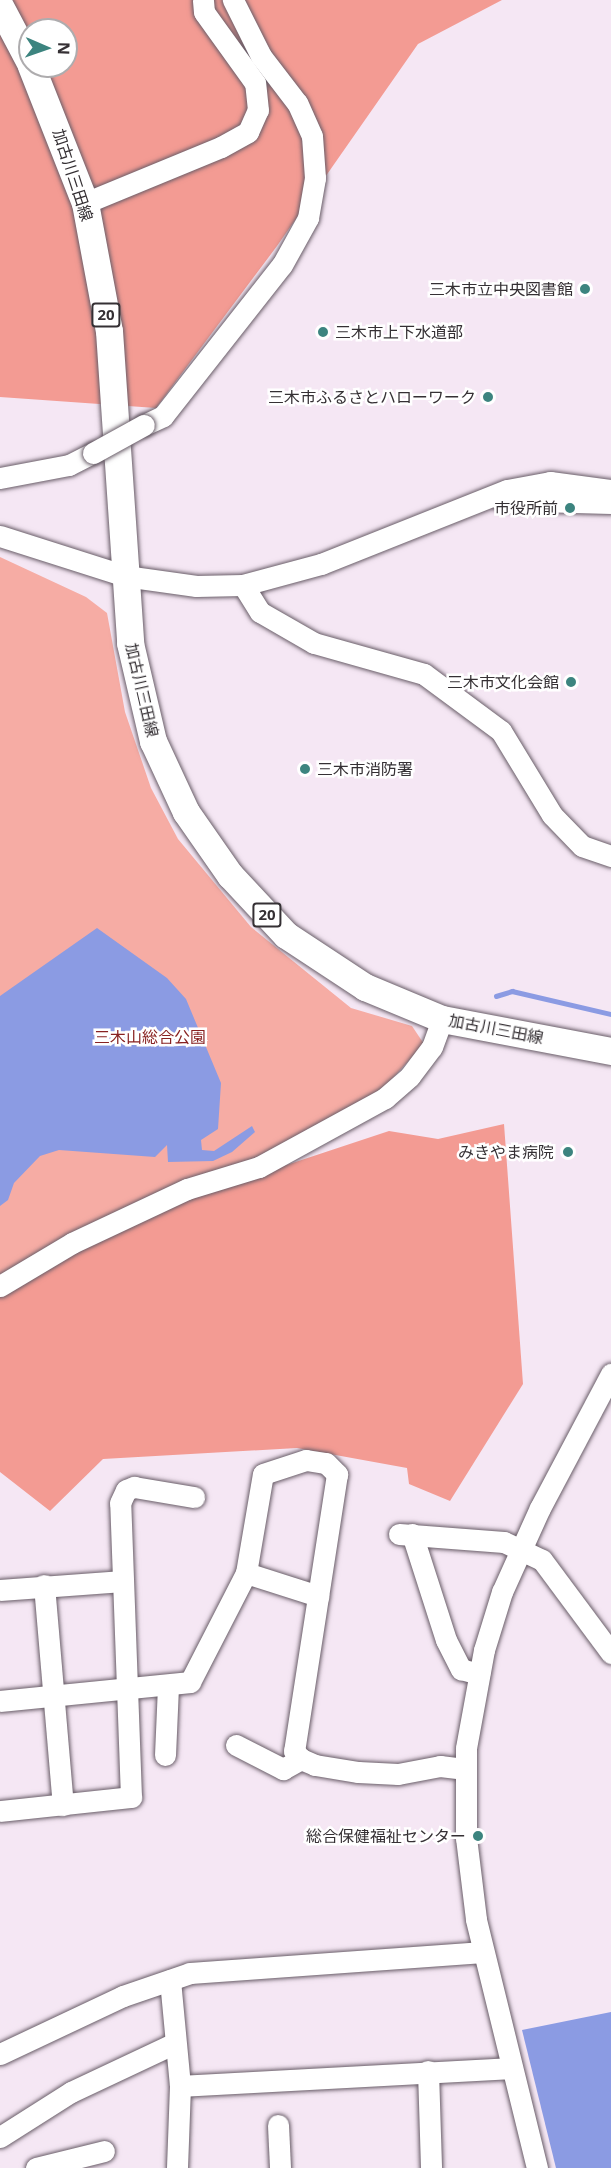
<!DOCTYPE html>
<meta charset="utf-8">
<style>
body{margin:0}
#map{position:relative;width:611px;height:2168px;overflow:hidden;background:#f5e7f4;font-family:"Noto Sans","Noto Sans JP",sans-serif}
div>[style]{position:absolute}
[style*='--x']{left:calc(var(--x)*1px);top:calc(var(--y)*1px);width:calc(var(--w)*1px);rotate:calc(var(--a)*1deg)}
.green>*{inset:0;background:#f6aca4}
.forest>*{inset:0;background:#f39b93}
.water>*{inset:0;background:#8b9be3}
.stream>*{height:4.5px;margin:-2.25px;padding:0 2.25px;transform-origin:2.25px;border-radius:2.25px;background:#8b9be3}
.roads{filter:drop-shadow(0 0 2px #695d68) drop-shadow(0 0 2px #695d68)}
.minor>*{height:21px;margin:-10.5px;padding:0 10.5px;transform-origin:10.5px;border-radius:10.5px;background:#fff}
.major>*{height:27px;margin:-13.5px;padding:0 13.5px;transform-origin:13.5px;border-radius:13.5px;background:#fff}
.bridges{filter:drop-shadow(0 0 2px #695d68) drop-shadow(0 0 2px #695d68)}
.minor-bridge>*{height:21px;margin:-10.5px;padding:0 10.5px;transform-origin:10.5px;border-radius:10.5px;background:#fff}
.dots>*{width:16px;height:16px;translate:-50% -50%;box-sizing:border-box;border:3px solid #fff;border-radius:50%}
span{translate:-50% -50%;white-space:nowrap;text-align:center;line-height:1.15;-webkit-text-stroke:5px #fff;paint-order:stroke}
.shield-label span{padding:2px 4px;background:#fff;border:2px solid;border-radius:4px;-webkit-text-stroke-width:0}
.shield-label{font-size:15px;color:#353034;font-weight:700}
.street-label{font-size:16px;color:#353034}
.poi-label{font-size:16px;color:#353034}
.right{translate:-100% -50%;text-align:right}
.left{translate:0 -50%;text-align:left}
.park-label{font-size:16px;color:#822}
.north{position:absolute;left:18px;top:18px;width:60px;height:60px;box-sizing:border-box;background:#fff;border:2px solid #aeacae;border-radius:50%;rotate:92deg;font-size:16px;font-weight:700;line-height:24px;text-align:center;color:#353034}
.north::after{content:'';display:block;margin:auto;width:21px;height:27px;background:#3c847f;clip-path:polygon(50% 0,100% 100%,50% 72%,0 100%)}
</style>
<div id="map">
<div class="green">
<div style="clip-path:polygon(0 557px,86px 597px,107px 613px,125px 712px,151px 788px,178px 839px,251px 927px,351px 1008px,412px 1026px,424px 1044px,378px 1094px,238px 1168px,0 1277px)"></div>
</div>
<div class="forest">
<div style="clip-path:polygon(evenodd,0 0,502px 0,418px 44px,277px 246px,156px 408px,0 397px,0 0,30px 30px,66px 30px,66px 66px,30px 66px,30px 30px)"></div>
<div style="clip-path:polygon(504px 1124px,523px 1384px,450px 1501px,409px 1484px,407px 1468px,297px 1448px,103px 1459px,50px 1511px,0 1472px,0 1295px,75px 1250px,214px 1189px,389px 1131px,438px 1139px)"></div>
</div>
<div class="water">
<div style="clip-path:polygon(97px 928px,167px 978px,186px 999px,221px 1083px,218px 1129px,201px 1140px,202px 1150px,214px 1151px,252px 1126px,255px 1132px,232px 1152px,213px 1161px,168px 1162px,167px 1145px,155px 1157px,59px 1150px,40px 1156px,14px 1183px,8px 1200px,0 1206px,0 996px)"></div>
<div style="clip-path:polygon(611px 2012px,611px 2168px,556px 2168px,522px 2030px)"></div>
</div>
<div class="stream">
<div style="--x:496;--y:996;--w:17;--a:-17"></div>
<div style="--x:512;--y:991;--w:102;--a:13.1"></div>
</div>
<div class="roads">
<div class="minor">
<div style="--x:85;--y:203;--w:147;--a:-22.4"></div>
<div style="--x:221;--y:147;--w:31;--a:-29"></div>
<div style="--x:248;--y:132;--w:24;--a:-66"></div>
<div style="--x:258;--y:110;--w:27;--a:-96"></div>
<div style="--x:255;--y:83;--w:87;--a:-125.7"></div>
<div style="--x:204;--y:12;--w:12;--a:-95"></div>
<div style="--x:144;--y:425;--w:21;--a:-25"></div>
<div style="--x:163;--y:416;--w:192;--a:-51.8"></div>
<div style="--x:282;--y:265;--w:54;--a:-61"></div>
<div style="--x:308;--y:218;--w:41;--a:-80.1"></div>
<div style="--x:315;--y:178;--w:42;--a:-94.1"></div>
<div style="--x:312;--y:136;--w:36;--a:-114"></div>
<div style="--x:297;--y:103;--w:59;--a:-127.5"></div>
<div style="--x:261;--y:56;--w:63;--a:-116.6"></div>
<div style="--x:0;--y:478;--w:70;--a:-10.7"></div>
<div style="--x:69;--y:465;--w:27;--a:-27"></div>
<div style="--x:501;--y:500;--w:110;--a:1.6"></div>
<div style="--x:0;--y:536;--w:131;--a:17.7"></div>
<div style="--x:125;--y:576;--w:72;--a:8"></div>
<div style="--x:196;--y:586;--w:47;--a:-1.2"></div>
<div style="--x:243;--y:585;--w:81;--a:-15.1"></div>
<div style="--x:321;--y:564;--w:200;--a:-21.7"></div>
<div style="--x:507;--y:490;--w:44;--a:-10.5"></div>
<div style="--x:550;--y:482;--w:62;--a:7.5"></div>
<div style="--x:243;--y:585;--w:32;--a:58"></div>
<div style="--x:260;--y:612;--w:62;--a:29.9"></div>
<div style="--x:314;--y:643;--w:114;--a:15.7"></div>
<div style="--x:424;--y:674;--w:96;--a:36.5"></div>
<div style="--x:501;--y:731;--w:98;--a:58.7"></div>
<div style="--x:552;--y:815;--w:43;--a:45.9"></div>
<div style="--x:582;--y:846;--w:31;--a:19"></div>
<div style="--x:0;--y:1286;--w:84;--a:-30.8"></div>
<div style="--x:72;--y:1243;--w:127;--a:-25.2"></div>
<div style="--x:187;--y:1189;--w:75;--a:-17"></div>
<div style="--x:259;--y:1167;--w:144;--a:-28.7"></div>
<div style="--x:385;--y:1098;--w:33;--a:-41"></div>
<div style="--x:410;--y:1076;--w:36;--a:-53"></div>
<div style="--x:432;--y:1047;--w:30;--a:-70"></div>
<div style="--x:399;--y:1534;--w:105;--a:4.4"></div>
<div style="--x:504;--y:1542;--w:42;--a:25.3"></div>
<div style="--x:542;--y:1560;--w:116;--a:53.4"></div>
<div style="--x:412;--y:1534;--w:111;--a:72.2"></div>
<div style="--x:446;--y:1640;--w:33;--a:63"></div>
<div style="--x:461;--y:1669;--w:19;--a:16"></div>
<div style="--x:246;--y:1573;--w:76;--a:17.7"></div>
<div style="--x:44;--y:1585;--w:221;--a:85.1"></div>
<div style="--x:0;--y:1590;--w:123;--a:-4.2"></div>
<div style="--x:0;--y:1701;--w:191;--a:-5.7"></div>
<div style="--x:190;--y:1682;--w:123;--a:-62.8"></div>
<div style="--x:246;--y:1573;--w:100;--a:-80.3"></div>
<div style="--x:263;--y:1474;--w:45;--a:-18"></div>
<div style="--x:306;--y:1460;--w:20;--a:9"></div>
<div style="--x:326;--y:1463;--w:16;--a:45"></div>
<div style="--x:337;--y:1474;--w:280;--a:98.8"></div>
<div style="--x:294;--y:1751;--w:11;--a:49"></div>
<div style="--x:301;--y:1759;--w:15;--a:23"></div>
<div style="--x:315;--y:1765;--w:44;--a:9.2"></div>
<div style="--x:358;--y:1772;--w:40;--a:2.9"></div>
<div style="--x:398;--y:1774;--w:43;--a:-10.8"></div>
<div style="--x:440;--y:1766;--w:26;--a:7"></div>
<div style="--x:236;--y:1745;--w:53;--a:27.1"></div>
<div style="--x:283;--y:1769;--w:21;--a:-29"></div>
<div style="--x:165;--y:1755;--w:70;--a:-87.5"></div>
<div style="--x:0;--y:1811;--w:132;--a:-6.1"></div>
<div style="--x:131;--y:1797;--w:294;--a:-92.1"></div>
<div style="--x:120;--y:1503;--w:14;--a:-65"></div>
<div style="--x:126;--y:1490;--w:9;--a:-21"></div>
<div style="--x:134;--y:1487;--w:61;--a:9.5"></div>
<div style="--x:170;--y:1980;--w:106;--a:84.6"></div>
<div style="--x:180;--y:2086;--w:82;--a:92.1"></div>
<div style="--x:0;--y:2054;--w:136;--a:-25.2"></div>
<div style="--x:123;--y:1996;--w:71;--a:-18.9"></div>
<div style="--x:190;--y:1973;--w:294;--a:-4.1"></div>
<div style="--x:428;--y:2071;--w:97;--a:88.2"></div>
<div style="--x:180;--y:2086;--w:332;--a:-3.1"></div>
<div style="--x:278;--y:2125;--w:43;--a:87.3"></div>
<div style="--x:0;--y:2137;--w:84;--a:-32.4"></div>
<div style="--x:71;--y:2092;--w:115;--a:-25.2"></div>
<div style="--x:36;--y:2168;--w:70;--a:-14"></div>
<div style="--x:537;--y:2168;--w:256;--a:-103.8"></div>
<div style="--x:476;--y:1919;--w:82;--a:-97"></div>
<div style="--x:466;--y:1838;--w:90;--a:-90"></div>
<div style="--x:466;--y:1748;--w:100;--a:-79.6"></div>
<div style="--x:484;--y:1650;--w:61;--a:-72.8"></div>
<div style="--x:502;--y:1592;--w:92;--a:-65.7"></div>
<div style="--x:540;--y:1508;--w:152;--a:-62.1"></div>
</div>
<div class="major">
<div style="--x:0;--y:6;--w:64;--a:62.2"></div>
<div style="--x:31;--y:66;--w:147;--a:68.5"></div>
<div style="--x:85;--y:203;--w:130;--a:79.4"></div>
<div style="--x:109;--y:331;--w:313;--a:86.1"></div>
<div style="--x:130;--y:643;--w:101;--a:76.8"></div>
<div style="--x:153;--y:741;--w:78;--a:65.1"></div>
<div style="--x:186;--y:812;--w:77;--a:55.1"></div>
<div style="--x:230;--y:875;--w:82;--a:47"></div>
<div style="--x:286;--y:935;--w:95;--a:33.4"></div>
<div style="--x:365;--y:987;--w:83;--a:22.6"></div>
<div style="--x:442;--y:1019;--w:172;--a:10.7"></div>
</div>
</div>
<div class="bridges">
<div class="minor-bridge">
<div style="--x:93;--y:453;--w:58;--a:-28.8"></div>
</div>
</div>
<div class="dots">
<div style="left:585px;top:289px;background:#3c847f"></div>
<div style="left:323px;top:332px;background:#3c847f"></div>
<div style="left:488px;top:397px;background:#3c847f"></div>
<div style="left:570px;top:508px;background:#3c847f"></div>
<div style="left:571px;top:682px;background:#3c847f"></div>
<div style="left:305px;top:769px;background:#3c847f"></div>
<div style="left:568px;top:1152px;background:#3c847f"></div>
<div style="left:478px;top:1836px;background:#3c847f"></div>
</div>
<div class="shield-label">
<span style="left:106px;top:315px">20</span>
<span style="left:267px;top:915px">20</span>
</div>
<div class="street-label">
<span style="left:73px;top:175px;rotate:72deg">加古川三田線</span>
<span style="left:142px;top:690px;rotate:77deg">加古川三田線</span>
<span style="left:496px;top:1029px;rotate:11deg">加古川三田線</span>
</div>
<div class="poi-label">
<span class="right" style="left:573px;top:289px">三木市立中央図書館</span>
<span class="left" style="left:335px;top:332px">三木市上下水道部</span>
<span class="right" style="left:476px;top:397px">三木市ふるさとハローワーク</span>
<span class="right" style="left:558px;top:508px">市役所前</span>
<span class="right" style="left:559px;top:682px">三木市文化会館</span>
<span class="left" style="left:317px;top:769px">三木市消防署</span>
<span class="right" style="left:554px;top:1152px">みきやま病院</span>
<span class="right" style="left:466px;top:1836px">総合保健福祉センター</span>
</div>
<div class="park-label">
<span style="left:150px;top:1037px">三木山総合公園</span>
</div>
<div class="north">N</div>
</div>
